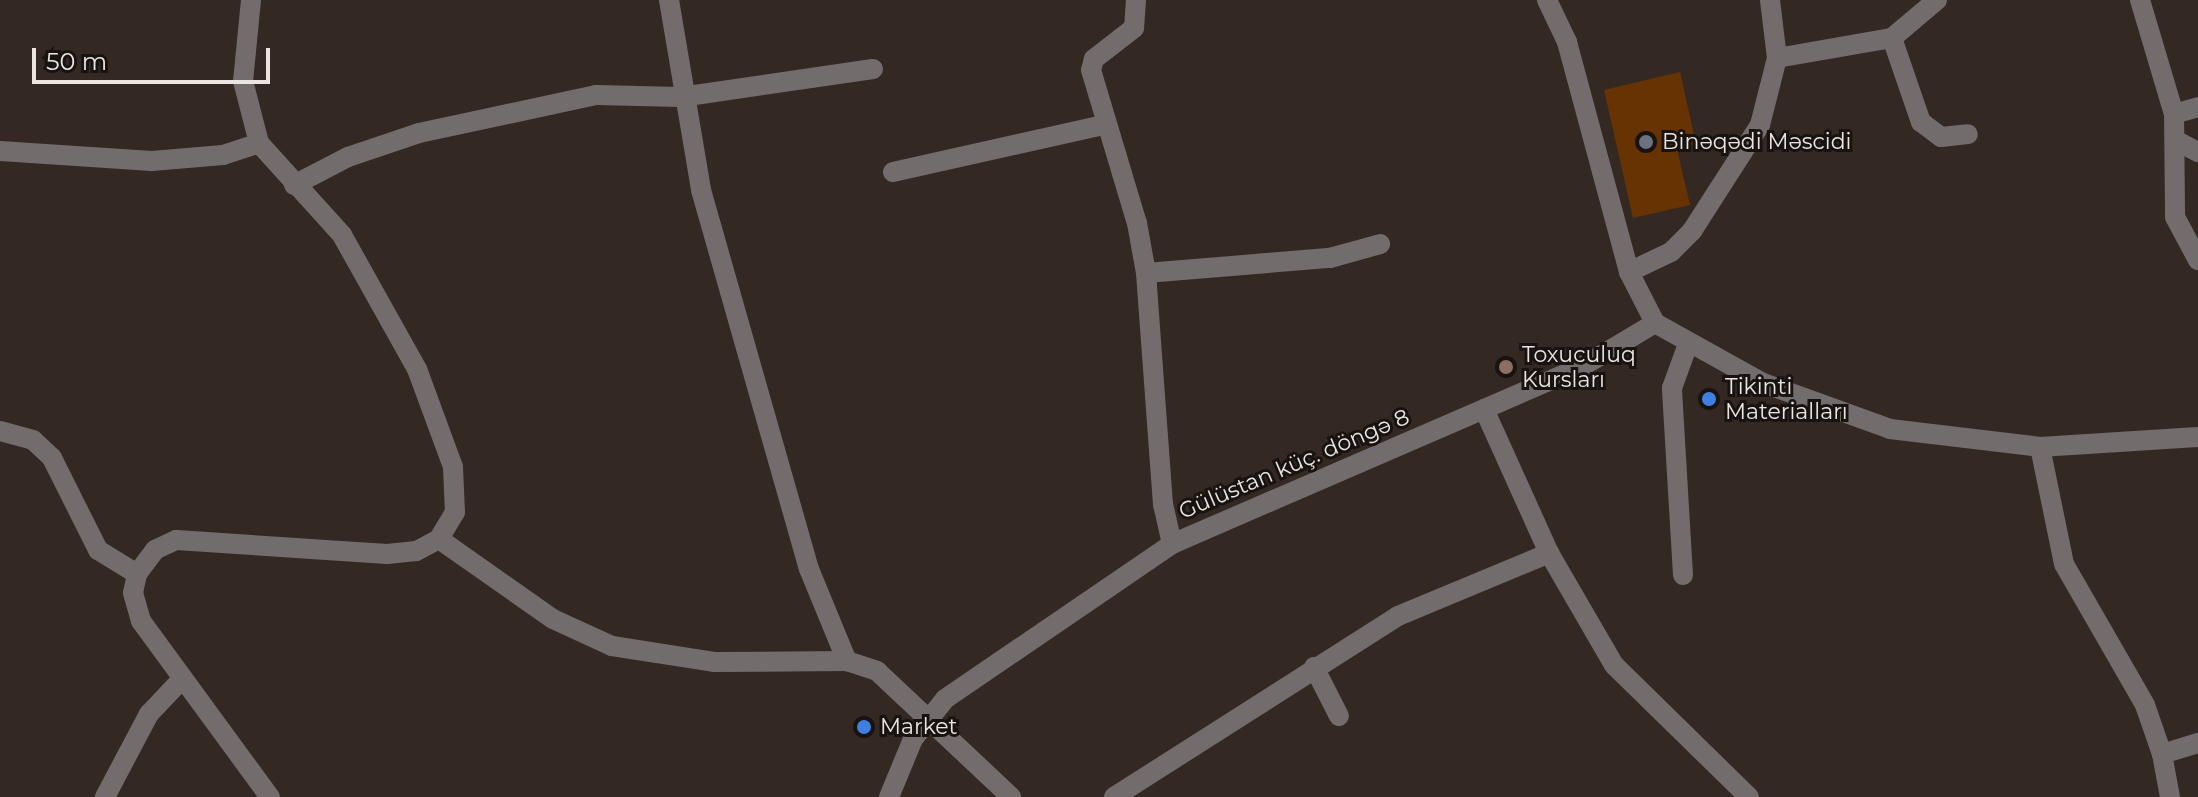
<!DOCTYPE html>
<meta charset="utf-8">
<style>
body{margin:0}
#map{position:relative;width:2198px;height:797px;overflow:hidden;background:#342922;font-family:Montserrat,sans-serif}
div>[style]{position:absolute}
[style*='--x']{left:calc(var(--x)*1px);top:calc(var(--y)*1px);width:calc(var(--w)*1px);rotate:calc(var(--a)*1deg)}
.building>*{inset:0;background:#673303}
.minor>*{height:20px;margin:-10px;padding:0 10px;transform-origin:10px;border-radius:10px;background:#736c6c}
.dots>*{width:22px;height:22px;translate:-50% -50%;box-sizing:border-box;border:4px solid #181310;border-radius:50%}
span{translate:-50% -50%;white-space:nowrap;text-align:center;line-height:1.15;-webkit-text-stroke:6px #181310;paint-order:stroke}
.poi-label{font-size:22px;color:#ebe4df}
.left{translate:0 -50%;text-align:left}
.street-label{font-size:22px;color:#ebe4df}
.scale{position:absolute;left:32px;top:48px;width:238px;height:36px;box-sizing:border-box;border:4px solid #ebe4df;border-top:0;padding-left:10px;font-size:24px;line-height:28px;white-space:nowrap;color:#ebe4df;-webkit-text-stroke:6px #181310;paint-order:stroke}
</style>
<div id="map">
<div class="building">
<div style="clip-path:polygon(1680px 72px,1696px 144px,1677px 149px,1690px 205px,1633px 218px,1604px 90px)"></div>
</div>
<div class="minor">
<div style="--x:251;--y:0;--w:81;--a:95.6"></div>
<div style="--x:243;--y:81;--w:64;--a:75.5"></div>
<div style="--x:259;--y:143;--w:124;--a:47.9"></div>
<div style="--x:342;--y:235;--w:154;--a:60.8"></div>
<div style="--x:417;--y:369;--w:104;--a:69.8"></div>
<div style="--x:453;--y:467;--w:45;--a:87.5"></div>
<div style="--x:455;--y:512;--w:31;--a:121"></div>
<div style="--x:439;--y:539;--w:26;--a:152"></div>
<div style="--x:416;--y:551;--w:29;--a:174"></div>
<div style="--x:387;--y:554;--w:211;--a:-176.2"></div>
<div style="--x:176;--y:540;--w:23;--a:155"></div>
<div style="--x:155;--y:550;--w:30;--a:127"></div>
<div style="--x:137;--y:574;--w:19;--a:102"></div>
<div style="--x:133;--y:593;--w:29;--a:74"></div>
<div style="--x:141;--y:621;--w:218;--a:53.8"></div>
<div style="--x:669;--y:0;--w:193;--a:80.4"></div>
<div style="--x:701;--y:190;--w:394;--a:74.1"></div>
<div style="--x:809;--y:569;--w:100;--a:67.6"></div>
<div style="--x:1136;--y:0;--w:28;--a:94"></div>
<div style="--x:1134;--y:28;--w:51;--a:142.2"></div>
<div style="--x:1094;--y:59;--w:11;--a:105"></div>
<div style="--x:1091;--y:70;--w:160;--a:73.3"></div>
<div style="--x:1137;--y:223;--w:51;--a:79.8"></div>
<div style="--x:1146;--y:273;--w:232;--a:85.8"></div>
<div style="--x:1163;--y:504;--w:41;--a:77.3"></div>
<div style="--x:1547;--y:0;--w:47;--a:64.5"></div>
<div style="--x:1567;--y:42;--w:238;--a:74.9"></div>
<div style="--x:1629;--y:272;--w:57;--a:63"></div>
<div style="--x:1655;--y:323;--w:124;--a:29.1"></div>
<div style="--x:1763;--y:383;--w:135;--a:19.9"></div>
<div style="--x:1890;--y:429;--w:151;--a:6.8"></div>
<div style="--x:2040;--y:447;--w:158;--a:-3.6"></div>
<div style="--x:2140;--y:0;--w:119;--a:73.4"></div>
<div style="--x:2174;--y:114;--w:103;--a:89.4"></div>
<div style="--x:2175;--y:217;--w:49;--a:61.9"></div>
<div style="--x:1892;--y:38;--w:89;--a:71"></div>
<div style="--x:1921;--y:122;--w:25;--a:37"></div>
<div style="--x:1941;--y:137;--w:27;--a:-6"></div>
<div style="--x:1777;--y:58;--w:117;--a:-9.9"></div>
<div style="--x:1892;--y:38;--w:59;--a:-40.2"></div>
<div style="--x:2174;--y:114;--w:25;--a:-16"></div>
<div style="--x:2177;--y:141;--w:24;--a:28"></div>
<div style="--x:0;--y:151;--w:152;--a:3.8"></div>
<div style="--x:152;--y:161;--w:71;--a:-4.8"></div>
<div style="--x:223;--y:155;--w:38;--a:-18"></div>
<div style="--x:893;--y:172;--w:219;--a:-12.6"></div>
<div style="--x:294;--y:185;--w:61;--a:-27.4"></div>
<div style="--x:348;--y:157;--w:75;--a:-18.7"></div>
<div style="--x:419;--y:133;--w:181;--a:-12.1"></div>
<div style="--x:596;--y:95;--w:85;--a:1.3"></div>
<div style="--x:681;--y:97;--w:194;--a:-8.3"></div>
<div style="--x:1629;--y:272;--w:47;--a:-25.5"></div>
<div style="--x:1671;--y:252;--w:30;--a:-45"></div>
<div style="--x:1692;--y:231;--w:126;--a:-57.3"></div>
<div style="--x:1760;--y:125;--w:69;--a:-75.8"></div>
<div style="--x:1777;--y:58;--w:58;--a:-96.9"></div>
<div style="--x:1146;--y:273;--w:185;--a:-4.7"></div>
<div style="--x:1330;--y:258;--w:52;--a:-15.6"></div>
<div style="--x:1484;--y:409;--w:158;--a:65.7"></div>
<div style="--x:1549;--y:553;--w:129;--a:59.9"></div>
<div style="--x:1614;--y:665;--w:189;--a:44.4"></div>
<div style="--x:0;--y:431;--w:34;--a:15"></div>
<div style="--x:33;--y:440;--w:26;--a:43"></div>
<div style="--x:52;--y:458;--w:103;--a:63.4"></div>
<div style="--x:98;--y:550;--w:46;--a:31.6"></div>
<div style="--x:2040;--y:447;--w:119;--a:78.4"></div>
<div style="--x:2064;--y:564;--w:163;--a:60.1"></div>
<div style="--x:2145;--y:705;--w:52;--a:70.9"></div>
<div style="--x:439;--y:539;--w:139;--a:35.1"></div>
<div style="--x:553;--y:619;--w:65;--a:24.6"></div>
<div style="--x:612;--y:646;--w:103;--a:8.9"></div>
<div style="--x:714;--y:662;--w:133;--a:-0.4"></div>
<div style="--x:847;--y:661;--w:32;--a:18"></div>
<div style="--x:877;--y:671;--w:184;--a:43.2"></div>
<div style="--x:1683;--y:575;--w:187;--a:-93.4"></div>
<div style="--x:1672;--y:388;--w:47;--a:-70"></div>
<div style="--x:1314;--y:667;--w:55;--a:63"></div>
<div style="--x:105;--y:797;--w:94;--a:-62.1"></div>
<div style="--x:149;--y:714;--w:48;--a:-46.7"></div>
<div style="--x:889;--y:797;--w:63;--a:-67.5"></div>
<div style="--x:913;--y:739;--w:51;--a:-51.3"></div>
<div style="--x:945;--y:699;--w:275;--a:-34.3"></div>
<div style="--x:1172;--y:544;--w:448;--a:-23.4"></div>
<div style="--x:1583;--y:366;--w:84;--a:-30.8"></div>
<div style="--x:1114;--y:797;--w:337;--a:-32.5"></div>
<div style="--x:1398;--y:616;--w:164;--a:-22.6"></div>
<div style="--x:2170;--y:797;--w:44;--a:-100.5"></div>
<div style="--x:2162;--y:754;--w:38;--a:-17"></div>
</div>
<div class="dots">
<div style="left:1646px;top:142px;background:#6b7280"></div>
<div style="left:1506px;top:367px;background:#8d6e63"></div>
<div style="left:1709px;top:399px;background:#3f7fe0"></div>
<div style="left:864px;top:727px;background:#3f7fe0"></div>
</div>
<div class="poi-label">
<span class="left" style="left:1662px;top:142px">Binəqədi Məscidi</span>
<span class="left" style="left:1522px;top:367px">Toxuculuq<br>Kursları</span>
<span class="left" style="left:1725px;top:399px">Tikinti<br>Materialları</span>
<span class="left" style="left:880px;top:727px">Market</span>
</div>
<div class="street-label">
<span style="left:1294px;top:464px;rotate:-23deg">Gülüstan küç. döngə 8</span>
</div>
<div class="scale">50 m</div>
</div>
